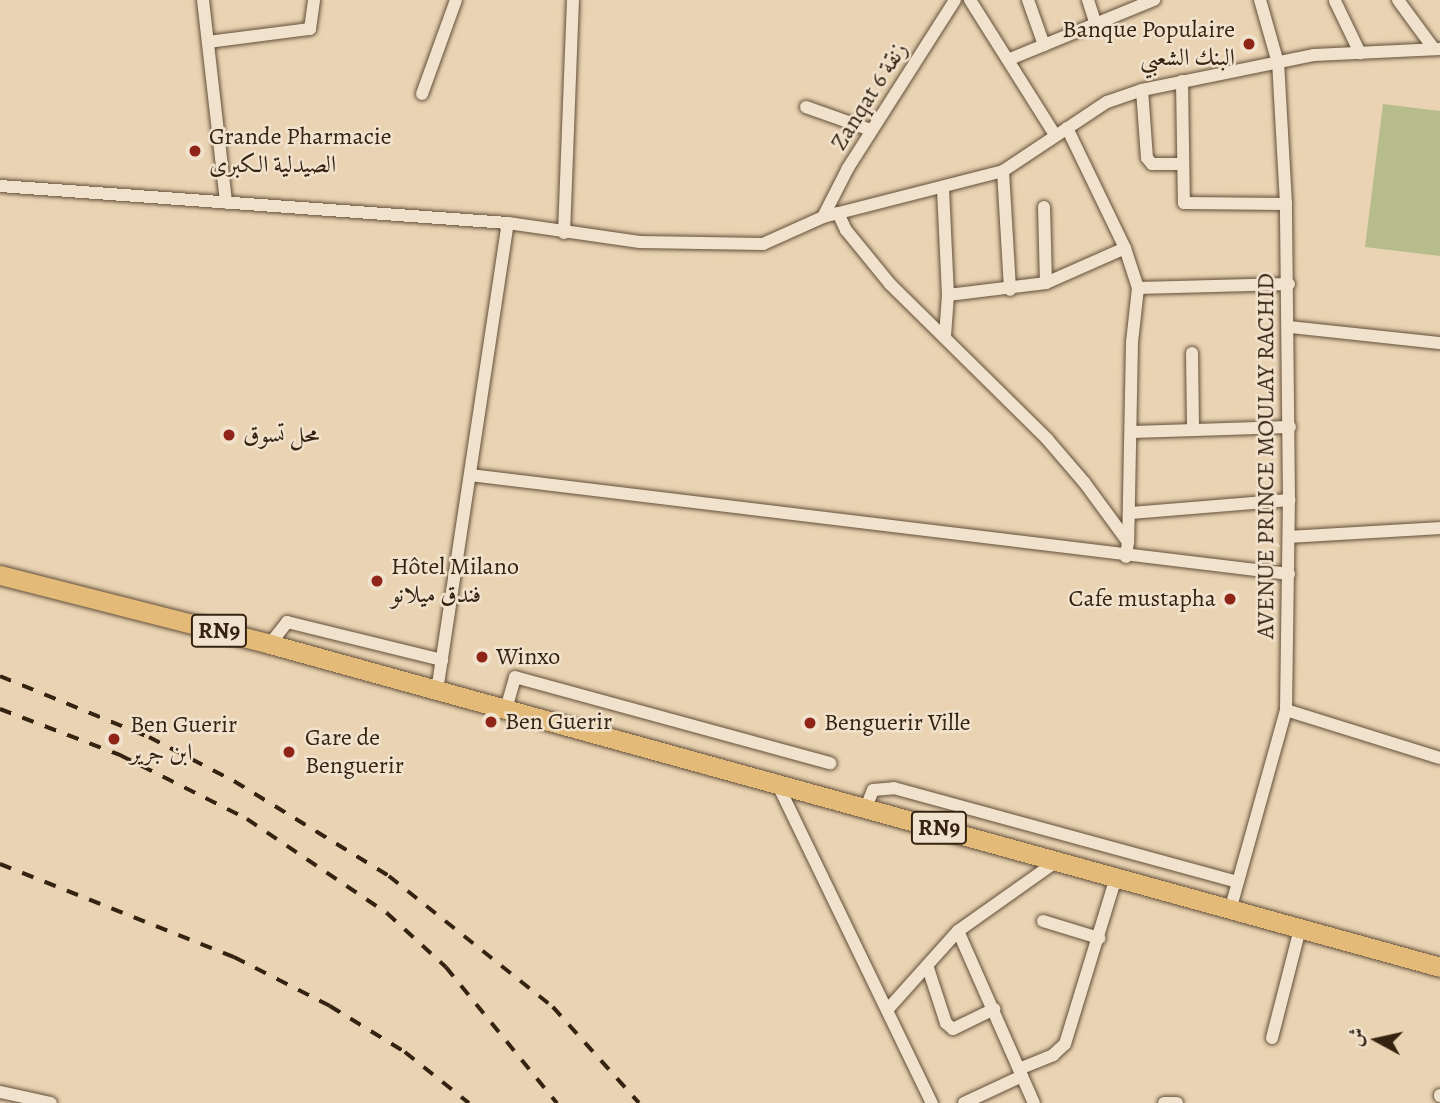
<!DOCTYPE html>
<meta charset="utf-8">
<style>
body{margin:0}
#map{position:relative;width:1440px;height:1103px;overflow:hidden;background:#e9d3b2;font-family:Alegreya,Amiri,serif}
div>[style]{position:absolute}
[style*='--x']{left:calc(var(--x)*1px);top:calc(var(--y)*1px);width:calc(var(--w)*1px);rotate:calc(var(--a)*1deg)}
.green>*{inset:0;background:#b7bc8c}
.roads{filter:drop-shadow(0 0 2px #624f39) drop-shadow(0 0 2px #624f39)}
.minor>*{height:12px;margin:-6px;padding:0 6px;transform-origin:6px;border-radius:6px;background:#f1e2cd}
.primary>*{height:19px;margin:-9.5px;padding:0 9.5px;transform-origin:9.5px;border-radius:9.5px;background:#e4ba79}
.rail>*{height:3.5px;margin-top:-1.75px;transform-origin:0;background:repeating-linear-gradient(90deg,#352311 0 12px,transparent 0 24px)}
.dots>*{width:19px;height:19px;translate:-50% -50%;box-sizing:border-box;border:4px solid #f1e2cd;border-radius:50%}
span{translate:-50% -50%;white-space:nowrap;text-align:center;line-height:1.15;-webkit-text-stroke:5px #f1e2cd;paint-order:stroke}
.shield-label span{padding:2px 5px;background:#f1e2cd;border:2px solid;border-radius:5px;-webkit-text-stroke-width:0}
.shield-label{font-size:23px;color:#352311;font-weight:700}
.poi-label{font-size:24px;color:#352311}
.right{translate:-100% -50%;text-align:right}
.left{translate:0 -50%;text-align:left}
.street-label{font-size:24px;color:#352311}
.north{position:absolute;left:1342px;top:1005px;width:70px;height:70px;-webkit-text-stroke:5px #f1e2cd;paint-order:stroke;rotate:278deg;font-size:19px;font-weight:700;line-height:28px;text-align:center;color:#352311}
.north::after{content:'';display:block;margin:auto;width:24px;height:32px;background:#352311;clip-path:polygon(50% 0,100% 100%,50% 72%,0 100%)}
</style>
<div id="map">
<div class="green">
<div style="clip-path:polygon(1383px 104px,1440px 111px,1440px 256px,1365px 247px)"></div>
</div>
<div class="roads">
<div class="minor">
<div style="--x:203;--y:0;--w:204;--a:83.5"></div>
<div style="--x:970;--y:0;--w:160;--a:57.8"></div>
<div style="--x:1028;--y:0;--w:48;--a:70.4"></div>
<div style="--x:1088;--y:0;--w:25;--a:72"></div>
<div style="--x:1398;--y:0;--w:61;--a:53.7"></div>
<div style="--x:1335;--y:1;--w:58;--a:64.3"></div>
<div style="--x:208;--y:42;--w:103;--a:-7.3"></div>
<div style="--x:310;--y:29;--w:29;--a:-82"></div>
<div style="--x:1010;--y:59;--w:156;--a:-22.3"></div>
<div style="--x:1182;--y:81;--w:122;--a:89.1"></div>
<div style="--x:1184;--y:203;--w:102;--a:0.6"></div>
<div style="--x:1142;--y:90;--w:68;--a:85.8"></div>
<div style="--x:1147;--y:158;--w:8;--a:50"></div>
<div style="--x:1152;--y:164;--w:31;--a:0"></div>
<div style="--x:422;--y:94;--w:100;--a:-70.1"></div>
<div style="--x:806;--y:107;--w:69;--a:19.5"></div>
<div style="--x:1067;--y:128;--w:133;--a:64.2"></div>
<div style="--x:1125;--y:248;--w:42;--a:72"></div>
<div style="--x:1138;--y:288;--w:54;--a:96.3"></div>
<div style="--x:1132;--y:342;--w:200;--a:91.1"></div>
<div style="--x:1003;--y:171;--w:119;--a:86.6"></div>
<div style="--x:0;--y:186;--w:509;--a:4.17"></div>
<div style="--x:508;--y:223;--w:133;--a:8.2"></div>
<div style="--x:640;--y:242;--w:123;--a:0.9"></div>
<div style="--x:763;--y:244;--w:66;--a:-24.2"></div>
<div style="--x:823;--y:217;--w:186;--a:-14.3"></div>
<div style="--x:1003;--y:171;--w:125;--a:-33.6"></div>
<div style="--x:1107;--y:102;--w:37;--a:-19"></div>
<div style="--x:1142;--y:90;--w:176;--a:-11.5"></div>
<div style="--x:1314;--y:55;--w:126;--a:-2.7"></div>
<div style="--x:943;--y:189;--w:106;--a:87.3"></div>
<div style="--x:948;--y:295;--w:41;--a:94.2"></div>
<div style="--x:1044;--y:207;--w:76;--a:88.5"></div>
<div style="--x:838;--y:213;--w:19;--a:65"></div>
<div style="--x:846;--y:230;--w:70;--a:50.8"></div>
<div style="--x:890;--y:284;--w:221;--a:44.6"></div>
<div style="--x:1047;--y:439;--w:57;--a:49.3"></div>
<div style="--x:1084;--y:482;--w:74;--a:53.7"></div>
<div style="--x:1128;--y:542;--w:15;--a:98"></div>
<div style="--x:823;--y:217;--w:55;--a:-63"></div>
<div style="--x:848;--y:168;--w:199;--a:-57.5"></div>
<div style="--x:564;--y:233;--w:233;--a:-87.8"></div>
<div style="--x:1138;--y:288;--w:151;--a:-1.5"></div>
<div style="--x:948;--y:295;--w:99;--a:-7"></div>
<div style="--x:1046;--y:283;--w:86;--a:-23.9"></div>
<div style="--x:1290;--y:327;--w:151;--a:6.1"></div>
<div style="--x:1192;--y:353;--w:76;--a:89.2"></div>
<div style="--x:1131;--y:432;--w:159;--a:-1.8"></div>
<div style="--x:470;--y:475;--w:825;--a:6.89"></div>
<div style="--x:1131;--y:513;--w:159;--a:-4.7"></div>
<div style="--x:1289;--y:537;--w:151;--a:-3.4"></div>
<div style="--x:270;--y:644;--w:28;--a:-52"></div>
<div style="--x:287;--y:622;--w:160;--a:13.8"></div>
<div style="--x:437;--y:691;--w:473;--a:-81.4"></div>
<div style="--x:506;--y:709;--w:33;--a:-74"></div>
<div style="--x:515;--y:677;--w:327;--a:15.3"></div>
<div style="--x:1286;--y:710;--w:161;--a:17.3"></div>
<div style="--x:777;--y:783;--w:356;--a:64.2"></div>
<div style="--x:866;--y:808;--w:19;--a:-69"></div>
<div style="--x:873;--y:790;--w:21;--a:-5"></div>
<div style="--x:894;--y:788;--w:356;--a:15.3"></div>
<div style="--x:1231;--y:907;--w:205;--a:-74.4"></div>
<div style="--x:1286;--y:710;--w:210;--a:-89.2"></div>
<div style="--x:1289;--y:500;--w:296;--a:-90.6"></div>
<div style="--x:1286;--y:204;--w:141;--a:-93.2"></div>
<div style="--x:1278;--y:63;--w:66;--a:-105.9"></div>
<div style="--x:1043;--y:921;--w:59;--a:16.9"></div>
<div style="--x:958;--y:931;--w:188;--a:66.2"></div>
<div style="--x:928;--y:968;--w:58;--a:71.9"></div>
<div style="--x:946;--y:1023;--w:9;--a:41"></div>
<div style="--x:953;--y:1029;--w:46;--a:-26"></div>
<div style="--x:888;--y:1009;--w:105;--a:-48.1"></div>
<div style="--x:958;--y:931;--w:121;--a:-35.3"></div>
<div style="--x:1272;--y:1038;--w:113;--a:-75.6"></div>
<div style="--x:1019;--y:1069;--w:37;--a:-22"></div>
<div style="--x:1053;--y:1055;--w:16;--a:-43"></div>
<div style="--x:1065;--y:1044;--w:175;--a:-73"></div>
<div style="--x:0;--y:1092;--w:52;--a:12.2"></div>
<div style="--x:1440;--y:1095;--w:1;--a:90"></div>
<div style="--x:964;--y:1103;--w:64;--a:-25"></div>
<div style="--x:1164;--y:1103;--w:13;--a:0"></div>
</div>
<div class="primary">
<div style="--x:0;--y:575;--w:279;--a:14.3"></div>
<div style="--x:270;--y:644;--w:1214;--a:15.43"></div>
</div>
</div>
<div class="rail">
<div style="--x:0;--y:676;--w:161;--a:22.3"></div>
<div style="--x:149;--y:737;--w:96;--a:27.4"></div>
<div style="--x:234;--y:781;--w:182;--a:31.5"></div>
<div style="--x:389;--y:876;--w:210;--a:38.6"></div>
<div style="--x:553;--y:1007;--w:129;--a:48.1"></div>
<div style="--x:0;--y:709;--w:129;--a:21"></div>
<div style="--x:120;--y:755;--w:142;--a:26.7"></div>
<div style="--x:247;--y:819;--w:169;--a:33.9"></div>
<div style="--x:387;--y:913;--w:80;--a:42.5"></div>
<div style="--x:446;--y:967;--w:176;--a:50.8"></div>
<div style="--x:0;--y:864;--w:252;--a:21.7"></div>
<div style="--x:234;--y:957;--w:108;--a:27"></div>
<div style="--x:330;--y:1006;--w:88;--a:31.5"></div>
<div style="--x:405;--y:1052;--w:82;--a:38.6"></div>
</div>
<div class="dots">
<div style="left:1249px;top:44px;background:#8f2418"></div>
<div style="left:195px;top:151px;background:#8f2418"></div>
<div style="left:229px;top:435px;background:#8f2418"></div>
<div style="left:377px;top:581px;background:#8f2418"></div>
<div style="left:1230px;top:599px;background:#8f2418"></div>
<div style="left:482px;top:657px;background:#8f2418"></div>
<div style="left:491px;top:722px;background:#8f2418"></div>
<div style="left:810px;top:723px;background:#8f2418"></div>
<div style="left:114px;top:739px;background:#8f2418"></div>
<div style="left:289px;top:752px;background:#8f2418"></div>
</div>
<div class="shield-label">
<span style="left:219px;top:631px">RN9</span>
<span style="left:939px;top:828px">RN9</span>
</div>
<div class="poi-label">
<span class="right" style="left:1235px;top:44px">Banque Populaire<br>البنك الشعبي</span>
<span class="left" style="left:209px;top:151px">Grande Pharmacie<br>الصيدلية الكبرى</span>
<span class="left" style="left:243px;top:435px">محل تسوق</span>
<span class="left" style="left:391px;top:581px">Hôtel Milano<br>فندق ميلانو</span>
<span class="right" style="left:1216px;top:599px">Cafe mustapha</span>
<span class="left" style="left:496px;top:657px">Winxo</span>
<span class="left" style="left:505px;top:722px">Ben Guerir</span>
<span class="left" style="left:824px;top:723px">Benguerir Ville</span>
<span class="left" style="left:130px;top:739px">Ben Guerir<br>ابن جرير</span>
<span class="left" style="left:305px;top:752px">Gare de<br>Benguerir</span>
</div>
<div class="street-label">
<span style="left:869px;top:96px;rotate:-58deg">Zanqat 6 زنقة</span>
<span style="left:1266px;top:456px;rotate:-90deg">AVENUE PRINCE MOULAY RACHID</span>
</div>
<div class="north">ش</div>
</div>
